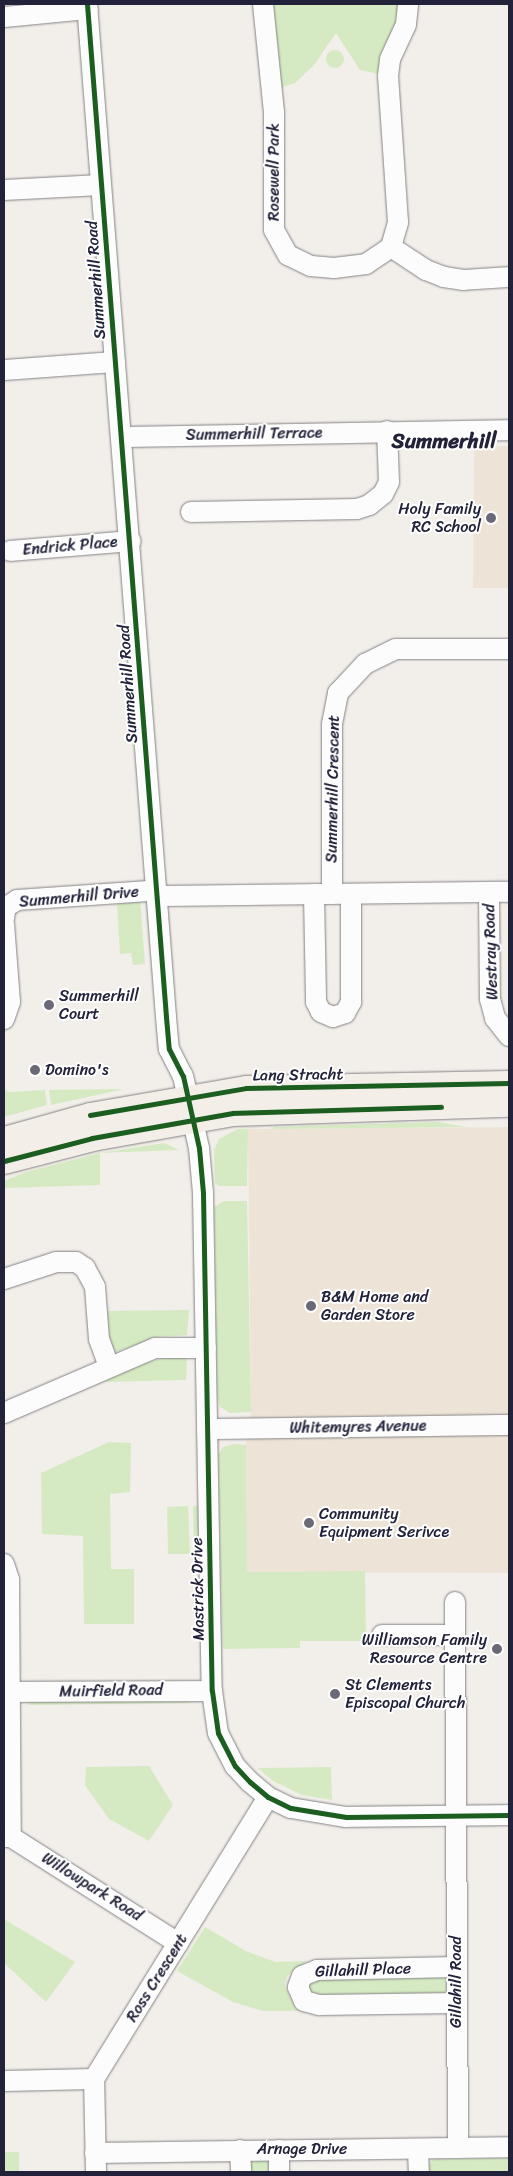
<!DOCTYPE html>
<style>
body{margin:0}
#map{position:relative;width:513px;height:2176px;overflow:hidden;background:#f2eeea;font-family:Sriracha,sans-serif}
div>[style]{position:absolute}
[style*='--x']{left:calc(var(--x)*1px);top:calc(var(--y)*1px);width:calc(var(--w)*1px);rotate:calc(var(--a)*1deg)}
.built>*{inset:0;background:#ede4d7}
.green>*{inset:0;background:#d5eac2}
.round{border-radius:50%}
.roads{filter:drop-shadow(0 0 1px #848285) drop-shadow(0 0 1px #848285)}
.minor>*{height:20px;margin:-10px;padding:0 10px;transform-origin:10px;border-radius:10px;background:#fdfcfc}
.major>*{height:25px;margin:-12.5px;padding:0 12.5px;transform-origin:12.5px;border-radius:12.5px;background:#f3eee7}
.cycleway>*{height:5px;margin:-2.5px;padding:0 2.5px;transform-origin:2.5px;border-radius:2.5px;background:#1b5e20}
.dots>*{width:14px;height:14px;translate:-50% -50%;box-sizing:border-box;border:2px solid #fff;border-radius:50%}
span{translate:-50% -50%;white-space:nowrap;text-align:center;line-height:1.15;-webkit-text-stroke:4px #fff;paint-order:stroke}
.street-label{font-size:16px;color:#22223b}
.poi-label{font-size:16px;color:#22223b}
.right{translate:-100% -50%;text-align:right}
.left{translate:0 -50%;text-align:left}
.district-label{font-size:21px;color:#22223b;font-weight:700}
.frame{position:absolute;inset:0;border:5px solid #22223b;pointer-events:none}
</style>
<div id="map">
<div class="built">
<div style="clip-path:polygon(509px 446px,509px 588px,473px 588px,474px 447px)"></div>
<div style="clip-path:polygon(509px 1127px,509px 1573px,247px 1572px,246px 1445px,251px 1412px,248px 1129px)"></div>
</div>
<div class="green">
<div style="clip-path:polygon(264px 4px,408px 4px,388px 76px,360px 70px,336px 33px,314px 65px,295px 83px,271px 91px)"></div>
<div class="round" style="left:326px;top:50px;width:18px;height:18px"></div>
<div style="clip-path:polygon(140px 900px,145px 964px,133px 965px,131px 953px,120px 954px,117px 902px)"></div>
<div style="clip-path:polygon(4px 1089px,9px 1092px,45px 1090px,47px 1105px,4px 1117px)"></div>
<div style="clip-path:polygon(124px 1089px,51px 1105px,49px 1090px)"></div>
<div style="clip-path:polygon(438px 1122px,466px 1127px,273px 1129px,273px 1127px)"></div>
<div style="clip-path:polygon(238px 1129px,248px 1129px,247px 1186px,219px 1186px,215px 1183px,214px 1150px,219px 1139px)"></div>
<div style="clip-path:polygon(164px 1143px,179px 1150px,100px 1153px,100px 1185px,4px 1188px,4px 1195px,4px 1181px,26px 1172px,100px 1153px)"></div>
<div style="clip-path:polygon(224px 1201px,247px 1201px,251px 1412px,230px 1413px,220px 1407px,217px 1398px,214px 1207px)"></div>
<div style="clip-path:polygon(189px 1310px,187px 1335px,157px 1337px,111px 1354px,104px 1311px)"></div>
<div style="clip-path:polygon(163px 1358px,187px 1358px,186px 1380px,104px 1382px,130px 1367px)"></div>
<div style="clip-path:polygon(109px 1442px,131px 1443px,130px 1492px,110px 1494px,111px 1569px,134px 1569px,134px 1624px,84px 1624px,83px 1536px,42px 1534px,41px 1473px)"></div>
<div style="clip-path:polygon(234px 1444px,246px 1445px,247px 1572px,365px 1571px,366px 1641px,300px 1641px,300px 1648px,223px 1649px,218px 1455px,223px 1447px)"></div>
<div style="clip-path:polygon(188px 1506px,190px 1554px,168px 1554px,167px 1507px)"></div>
<div style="clip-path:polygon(193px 1506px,198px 1506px,199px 1554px,194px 1554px)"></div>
<div style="clip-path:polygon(191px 1698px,191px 1703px,29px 1705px,29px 1700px)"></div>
<div style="clip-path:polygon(149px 1766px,173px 1805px,149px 1841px,109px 1819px,85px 1785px,86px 1767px)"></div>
<div style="clip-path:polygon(331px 1767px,332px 1800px,302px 1795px,273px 1781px,258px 1768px)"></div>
<div style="clip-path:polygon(4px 1919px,75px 1962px,46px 2002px,4px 1963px)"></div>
<div style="clip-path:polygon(205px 1927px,246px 1951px,275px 1962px,307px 1961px,288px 1975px,285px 1985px,293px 2004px,305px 2011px,263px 2011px,233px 2002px,177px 1971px)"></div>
<div style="clip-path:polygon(446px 1975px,446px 1996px,311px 1995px,308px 1987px,311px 1979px)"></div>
<div style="clip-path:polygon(19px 2152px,19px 2172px,4px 2172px,4px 2152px)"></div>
<div style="clip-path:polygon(509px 2158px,509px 2172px,429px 2172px,429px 2164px,434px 2159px)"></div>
<div style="clip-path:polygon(249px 2161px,271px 2161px,273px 2172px,247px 2172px)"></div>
</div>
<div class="roads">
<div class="minor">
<div style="--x:87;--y:4;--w:1016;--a:85.54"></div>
<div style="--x:166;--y:1017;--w:32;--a:85"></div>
<div style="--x:169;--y:1049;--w:30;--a:63"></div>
<div style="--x:183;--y:1076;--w:74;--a:77.5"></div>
<div style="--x:199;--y:1148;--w:45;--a:84.9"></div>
<div style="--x:203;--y:1193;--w:498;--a:89"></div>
<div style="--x:212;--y:1691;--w:42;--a:81.9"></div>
<div style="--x:218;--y:1733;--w:37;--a:63"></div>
<div style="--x:235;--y:1766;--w:22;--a:47"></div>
<div style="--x:250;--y:1782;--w:23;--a:40"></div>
<div style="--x:268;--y:1797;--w:25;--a:26"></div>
<div style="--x:291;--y:1808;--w:56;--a:9.3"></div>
<div style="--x:346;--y:1817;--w:163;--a:-0.7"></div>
<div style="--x:263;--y:4;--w:109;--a:84.2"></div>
<div style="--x:274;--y:112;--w:118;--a:90"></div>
<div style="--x:274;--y:230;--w:29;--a:61"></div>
<div style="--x:288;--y:255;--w:25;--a:26"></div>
<div style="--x:311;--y:266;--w:23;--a:5"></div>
<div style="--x:334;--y:268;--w:32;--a:-7"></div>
<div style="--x:366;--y:264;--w:30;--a:-34"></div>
<div style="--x:391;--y:247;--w:26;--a:-74"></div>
<div style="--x:398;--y:222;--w:146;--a:-93.9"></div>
<div style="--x:388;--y:76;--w:17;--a:-83"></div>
<div style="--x:390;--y:59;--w:38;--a:-65"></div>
<div style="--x:406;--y:24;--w:20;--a:-84"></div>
<div style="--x:4;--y:17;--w:84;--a:-5.4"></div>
<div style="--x:4;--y:190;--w:97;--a:-3"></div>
<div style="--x:391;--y:247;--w:42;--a:33.3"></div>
<div style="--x:426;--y:270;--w:19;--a:21"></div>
<div style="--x:444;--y:277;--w:19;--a:9"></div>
<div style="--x:463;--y:280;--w:46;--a:-3.7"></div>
<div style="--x:4;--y:370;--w:111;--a:-4.1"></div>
<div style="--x:122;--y:437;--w:387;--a:-1"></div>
<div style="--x:191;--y:512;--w:166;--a:-1"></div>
<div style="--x:357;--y:509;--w:13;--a:-18"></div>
<div style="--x:369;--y:505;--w:18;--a:-38"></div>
<div style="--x:383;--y:494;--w:13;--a:-63"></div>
<div style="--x:389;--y:482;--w:51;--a:-92.2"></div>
<div style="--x:10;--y:551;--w:121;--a:-4.7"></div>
<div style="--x:489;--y:892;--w:107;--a:89.5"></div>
<div style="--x:490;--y:999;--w:20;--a:75"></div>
<div style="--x:495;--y:1018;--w:23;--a:52"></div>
<div style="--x:314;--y:894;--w:108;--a:88.9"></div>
<div style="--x:316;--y:1002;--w:11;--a:63"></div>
<div style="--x:321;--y:1012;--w:13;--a:23"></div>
<div style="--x:333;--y:1017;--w:13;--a:-18"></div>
<div style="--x:345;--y:1013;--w:13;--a:-61"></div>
<div style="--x:351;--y:1002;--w:108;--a:-90"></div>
<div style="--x:332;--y:894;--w:170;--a:-90"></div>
<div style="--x:332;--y:724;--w:32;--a:-79"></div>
<div style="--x:338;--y:693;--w:40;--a:-47"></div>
<div style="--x:365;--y:664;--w:34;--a:-26"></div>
<div style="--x:396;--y:649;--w:113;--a:0"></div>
<div style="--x:4;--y:918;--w:11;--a:-80"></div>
<div style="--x:6;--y:907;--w:13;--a:-32"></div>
<div style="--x:17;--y:900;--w:132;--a:-3.9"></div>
<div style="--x:149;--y:891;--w:17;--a:17"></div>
<div style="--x:165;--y:896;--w:344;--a:-0.7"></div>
<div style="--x:4;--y:924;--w:78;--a:85.6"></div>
<div style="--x:10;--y:1002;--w:18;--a:109"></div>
<div style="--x:4;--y:1279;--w:55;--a:-18.1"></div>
<div style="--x:56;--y:1262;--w:20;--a:0"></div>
<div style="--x:76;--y:1262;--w:11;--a:34"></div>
<div style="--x:85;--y:1268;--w:21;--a:62"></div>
<div style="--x:95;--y:1287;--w:52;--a:85.6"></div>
<div style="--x:99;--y:1339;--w:29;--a:70"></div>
<div style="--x:4;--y:1413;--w:164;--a:-23.3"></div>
<div style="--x:155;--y:1348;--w:51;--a:0"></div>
<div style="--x:207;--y:1429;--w:302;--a:-0.8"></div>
<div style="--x:4;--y:1564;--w:16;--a:72"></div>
<div style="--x:9;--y:1579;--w:258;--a:89.6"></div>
<div style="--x:455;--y:1602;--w:546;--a:89.69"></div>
<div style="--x:382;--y:1635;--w:73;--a:0"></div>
<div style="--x:10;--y:1692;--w:202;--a:-0.3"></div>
<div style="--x:4;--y:1837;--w:7;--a:0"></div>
<div style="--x:11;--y:1837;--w:198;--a:32.4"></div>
<div style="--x:456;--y:1967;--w:139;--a:178.8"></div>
<div style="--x:317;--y:1970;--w:16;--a:158"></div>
<div style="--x:302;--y:1976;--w:12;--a:110"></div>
<div style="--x:298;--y:1987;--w:15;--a:67"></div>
<div style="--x:304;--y:2001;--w:16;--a:15"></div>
<div style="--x:319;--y:2005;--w:137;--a:-0.8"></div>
<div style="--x:4;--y:2081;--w:90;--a:-1.3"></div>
<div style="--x:418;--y:2149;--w:23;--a:88"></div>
<div style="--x:240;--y:2150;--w:22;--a:87"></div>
<div style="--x:279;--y:2150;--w:22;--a:90"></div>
<div style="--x:95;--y:2153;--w:414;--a:-0.8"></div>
<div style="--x:96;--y:2172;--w:93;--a:-91.2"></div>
<div style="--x:94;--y:2079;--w:331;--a:-58.3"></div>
</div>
<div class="major">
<div style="--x:4;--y:1139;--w:89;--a:-15.6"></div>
<div style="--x:90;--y:1115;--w:158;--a:-9.8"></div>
<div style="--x:246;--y:1088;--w:263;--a:-1.1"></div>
<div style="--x:4;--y:1161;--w:91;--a:-14.6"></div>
<div style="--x:92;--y:1138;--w:143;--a:-10.1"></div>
<div style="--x:233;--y:1113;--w:276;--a:-1.9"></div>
</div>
</div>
<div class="cycleway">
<div style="--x:87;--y:4;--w:1016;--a:85.54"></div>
<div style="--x:166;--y:1017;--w:32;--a:85"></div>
<div style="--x:169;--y:1049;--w:30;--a:63"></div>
<div style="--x:183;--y:1076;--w:74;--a:77.5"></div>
<div style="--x:199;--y:1148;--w:45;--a:84.9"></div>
<div style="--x:203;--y:1193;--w:498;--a:89"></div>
<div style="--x:212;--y:1691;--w:42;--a:81.9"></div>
<div style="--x:218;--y:1733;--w:37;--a:63"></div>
<div style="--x:235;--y:1766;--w:22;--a:47"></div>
<div style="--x:250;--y:1782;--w:23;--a:40"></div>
<div style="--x:268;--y:1797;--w:25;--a:26"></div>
<div style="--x:291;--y:1808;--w:56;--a:9.3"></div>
<div style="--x:346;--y:1817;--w:163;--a:-0.7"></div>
<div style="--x:90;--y:1115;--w:158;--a:-9.8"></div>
<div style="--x:246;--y:1088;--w:263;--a:-1.1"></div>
<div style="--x:4;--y:1161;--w:91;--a:-14.6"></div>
<div style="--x:92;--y:1138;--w:143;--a:-10.1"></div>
<div style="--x:233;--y:1113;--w:208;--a:-1.7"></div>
</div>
<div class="dots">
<div style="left:491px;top:518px;background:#6b6978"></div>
<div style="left:49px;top:1005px;background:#6b6978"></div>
<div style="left:35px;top:1070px;background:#6b6978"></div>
<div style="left:311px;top:1306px;background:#6b6978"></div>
<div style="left:309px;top:1523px;background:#6b6978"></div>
<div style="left:497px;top:1649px;background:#6b6978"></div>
<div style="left:335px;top:1694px;background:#6b6978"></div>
</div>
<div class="street-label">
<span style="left:274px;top:172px;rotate:-90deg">Rosewell Park</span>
<span style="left:96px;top:280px;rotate:-94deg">Summerhill Road</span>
<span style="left:254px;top:434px;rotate:-1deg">Summerhill Terrace</span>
<span style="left:70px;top:546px;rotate:-5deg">Endrick Place</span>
<span style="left:128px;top:684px;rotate:-94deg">Summerhill Road</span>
<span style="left:333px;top:789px;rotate:-89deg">Summerhill Crescent</span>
<span style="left:79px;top:897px;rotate:-5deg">Summerhill Drive</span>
<span style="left:491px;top:952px;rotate:-92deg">Westray Road</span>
<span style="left:298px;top:1075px;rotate:-1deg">Lang Stracht</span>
<span style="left:358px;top:1427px;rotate:-1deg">Whitemyres Avenue</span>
<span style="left:198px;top:1589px;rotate:-91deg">Mastrick Drive</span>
<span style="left:111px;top:1691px;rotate:-1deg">Muirfield Road</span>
<span style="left:92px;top:1887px;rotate:32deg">Willowpark Road</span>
<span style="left:363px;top:1970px;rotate:-2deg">Gillahill Place</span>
<span style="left:157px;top:1978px;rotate:-58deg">Ross Crescent</span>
<span style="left:456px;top:1982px;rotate:-90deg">Gillahill Road</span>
<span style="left:302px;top:2149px">Arnage Drive</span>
</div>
<div class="poi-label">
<span class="right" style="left:481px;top:518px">Holy Family<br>RC School</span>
<span class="left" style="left:59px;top:1005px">Summerhill<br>Court</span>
<span class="left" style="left:45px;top:1070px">Domino's</span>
<span class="left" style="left:321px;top:1306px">B&amp;M Home and<br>Garden Store</span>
<span class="left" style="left:319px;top:1523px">Community<br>Equipment Serivce</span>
<span class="right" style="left:487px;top:1649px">Williamson Family<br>Resource Centre</span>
<span class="left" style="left:345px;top:1694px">St Clements<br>Episcopal Church</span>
</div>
<div class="district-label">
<span style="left:444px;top:441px">Summerhill</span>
</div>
<div class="frame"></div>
</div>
